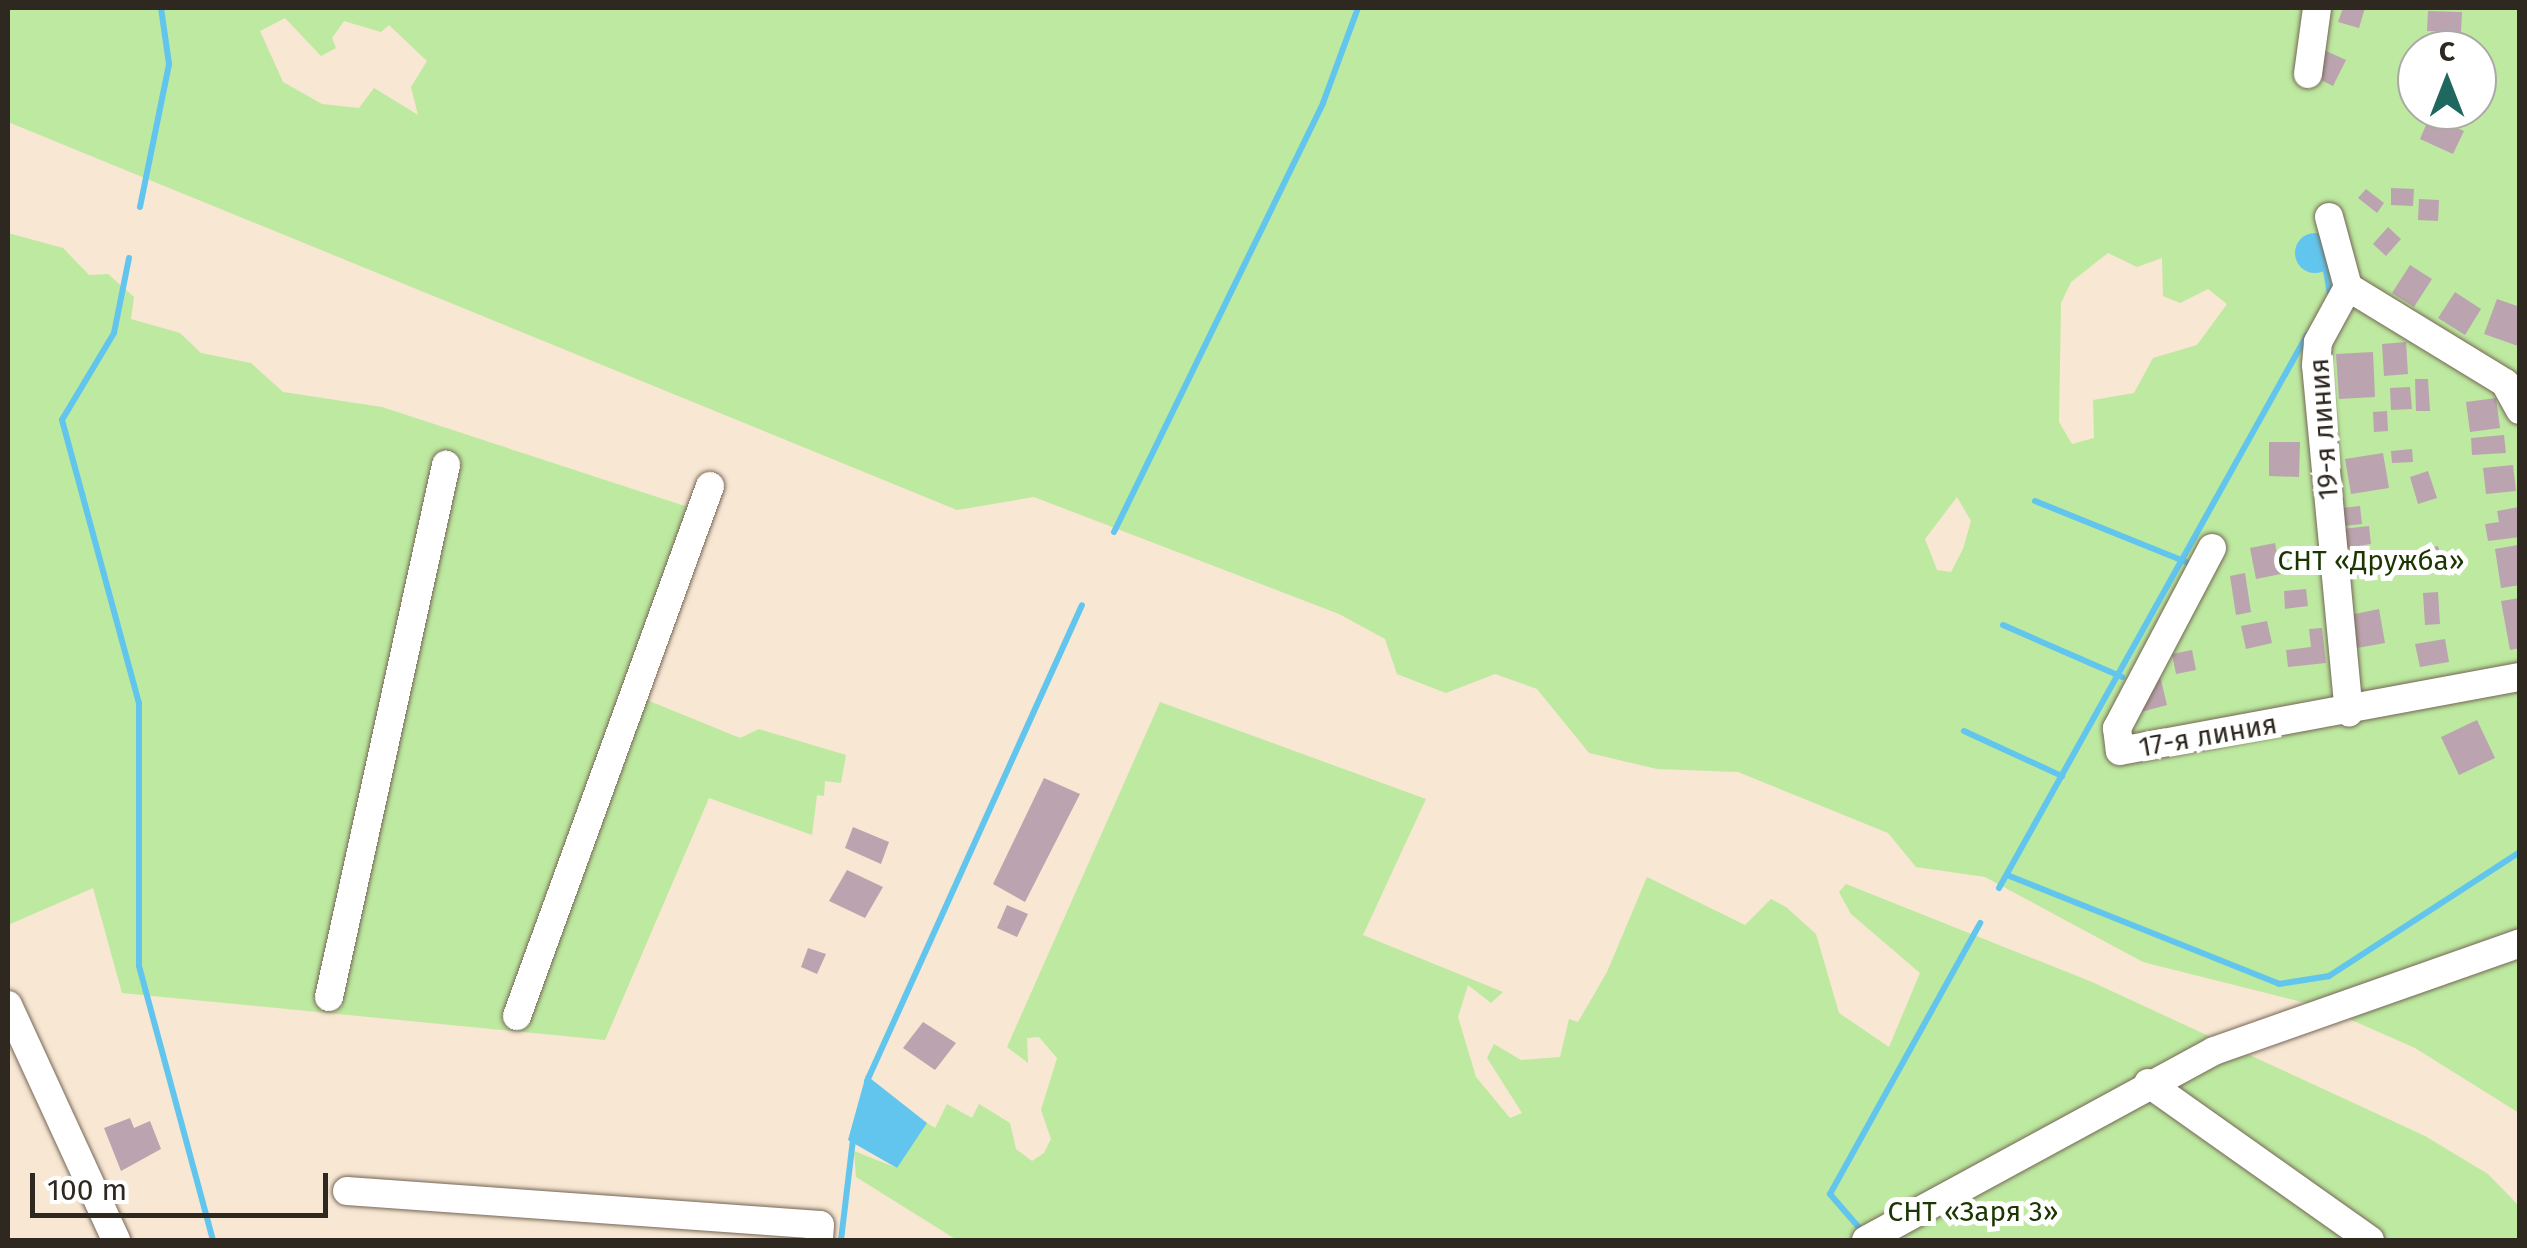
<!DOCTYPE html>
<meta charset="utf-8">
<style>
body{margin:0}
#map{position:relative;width:2527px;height:1248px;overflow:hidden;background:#f7e7d3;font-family:"Fira Sans",sans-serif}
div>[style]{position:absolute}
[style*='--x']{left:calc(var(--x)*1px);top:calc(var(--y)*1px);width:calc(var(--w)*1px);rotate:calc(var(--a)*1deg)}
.green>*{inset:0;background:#bde9a0}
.water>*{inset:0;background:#62c5ee}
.round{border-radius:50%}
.stream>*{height:6px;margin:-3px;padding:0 3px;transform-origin:3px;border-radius:3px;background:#62c5ee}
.building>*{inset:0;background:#bba4af}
.roads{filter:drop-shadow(0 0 2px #756655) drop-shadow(0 0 2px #756655)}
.minor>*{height:28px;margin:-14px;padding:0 14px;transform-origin:14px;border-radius:14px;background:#fff}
span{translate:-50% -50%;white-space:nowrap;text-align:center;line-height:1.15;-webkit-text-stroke:10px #fff;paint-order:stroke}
.street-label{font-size:28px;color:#2e2821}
.park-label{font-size:28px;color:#1b3601}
.frame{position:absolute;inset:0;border:10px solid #2e2821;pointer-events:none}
.north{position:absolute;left:2397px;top:30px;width:100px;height:100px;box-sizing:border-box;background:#fff;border:2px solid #aba9a6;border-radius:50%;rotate:0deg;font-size:28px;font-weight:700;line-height:40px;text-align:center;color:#2e2821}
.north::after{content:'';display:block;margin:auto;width:35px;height:45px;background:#1f685f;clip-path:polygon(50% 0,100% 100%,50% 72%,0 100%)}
.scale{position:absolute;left:30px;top:1173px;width:298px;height:45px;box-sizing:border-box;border:5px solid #2e2821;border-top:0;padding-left:12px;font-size:30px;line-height:35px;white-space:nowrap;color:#2e2821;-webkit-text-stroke:8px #fff;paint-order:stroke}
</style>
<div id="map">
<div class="green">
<div style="clip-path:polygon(evenodd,8px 8px,2519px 8px,2519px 1113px,2415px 1048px,2322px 1007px,2143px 962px,1985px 877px,1916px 867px,1888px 833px,1738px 772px,1657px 769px,1589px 753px,1537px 689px,1495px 674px,1446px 693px,1397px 674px,1385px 639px,1339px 614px,1034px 497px,957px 510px,8px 122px,8px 8px,285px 18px,321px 56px,336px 48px,332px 38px,344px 21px,381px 32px,389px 25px,427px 61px,411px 87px,418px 115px,374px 88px,359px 108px,322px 104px,283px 82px,260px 31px,285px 18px,8px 8px,2417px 50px,2477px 50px,2477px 110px,2417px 110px,2417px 50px,8px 8px,2108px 253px,2137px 267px,2162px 258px,2163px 296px,2180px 303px,2208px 289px,2227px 304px,2197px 345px,2153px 358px,2134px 393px,2093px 400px,2094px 438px,2072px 444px,2059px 422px,2061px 303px,2071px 282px,2108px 253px,8px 8px,1957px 497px,1971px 521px,1963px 549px,1951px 572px,1937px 570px,1925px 539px,1957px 497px)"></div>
<div style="clip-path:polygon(8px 233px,63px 248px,89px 275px,108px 274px,134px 297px,131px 319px,180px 333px,201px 353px,251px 363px,283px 392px,382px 407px,694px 509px,637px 696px,740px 738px,759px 729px,846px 755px,841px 783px,825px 781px,824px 796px,817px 795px,812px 835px,709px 798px,605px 1040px,122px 993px,93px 888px,8px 925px)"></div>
<div style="clip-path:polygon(1160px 702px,1426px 799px,1363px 935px,1503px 992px,1491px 1003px,1468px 985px,1458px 1017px,1476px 1077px,1510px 1118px,1522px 1113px,1487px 1058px,1494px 1044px,1521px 1060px,1560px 1057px,1569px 1019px,1578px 1022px,1607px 972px,1647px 877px,1745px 925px,1771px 899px,1786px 907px,1816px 934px,1839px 1013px,1889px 1047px,1920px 973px,1851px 914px,1839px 892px,1846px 884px,2092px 982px,2425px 1136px,2488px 1174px,2519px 1206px,2520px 1240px,957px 1240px,856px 1177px,854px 1151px,897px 1168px,908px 1142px,927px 1123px,935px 1128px,947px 1104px,972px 1118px,979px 1104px,1010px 1123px,1016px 1149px,1032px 1161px,1044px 1153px,1051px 1139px,1041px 1110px,1057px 1058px,1039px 1037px,1027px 1038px,1028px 1063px,1007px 1047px)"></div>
</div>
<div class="water">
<div class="round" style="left:2295px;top:233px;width:40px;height:40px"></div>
<div style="clip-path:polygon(866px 1075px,927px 1123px,897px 1168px,848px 1140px)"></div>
</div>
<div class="stream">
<div style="--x:140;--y:207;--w:146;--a:-78.5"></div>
<div style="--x:169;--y:64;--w:57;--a:-98.1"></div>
<div style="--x:129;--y:258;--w:76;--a:101.3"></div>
<div style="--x:114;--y:333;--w:101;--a:120.9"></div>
<div style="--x:62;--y:420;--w:293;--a:74.8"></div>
<div style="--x:139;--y:703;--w:263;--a:90"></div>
<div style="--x:139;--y:966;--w:284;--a:74.9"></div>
<div style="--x:2326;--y:271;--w:22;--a:80"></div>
<div style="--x:2035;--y:501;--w:163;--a:22"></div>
<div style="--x:1114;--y:532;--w:477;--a:-64"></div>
<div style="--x:1323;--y:103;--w:101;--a:-69.8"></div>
<div style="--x:2003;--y:625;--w:130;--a:23.6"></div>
<div style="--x:1964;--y:731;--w:108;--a:24.7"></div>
<div style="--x:2007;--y:875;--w:293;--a:21.8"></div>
<div style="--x:2279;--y:984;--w:51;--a:-9.1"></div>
<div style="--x:2329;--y:976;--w:228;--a:-33"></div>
<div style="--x:1999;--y:888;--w:633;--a:-60.88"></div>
<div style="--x:867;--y:1081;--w:522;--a:-65.69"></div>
<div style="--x:1862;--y:1231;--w:49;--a:-130.9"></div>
<div style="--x:1830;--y:1194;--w:310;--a:-61"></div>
<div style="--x:841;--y:1240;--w:102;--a:-83.2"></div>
</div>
<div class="building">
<div style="clip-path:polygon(2343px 8px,2365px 8px,2359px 28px,2338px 22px)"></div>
<div style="clip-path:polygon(2428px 11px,2462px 12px,2461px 32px,2427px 31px)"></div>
<div style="clip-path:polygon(2324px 50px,2346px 60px,2333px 86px,2311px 75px)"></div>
<div style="clip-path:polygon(2430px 116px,2464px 131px,2453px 154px,2420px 139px)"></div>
<div style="clip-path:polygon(2391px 188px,2414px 189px,2413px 206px,2391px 205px)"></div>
<div style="clip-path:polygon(2366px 189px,2384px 203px,2377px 213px,2358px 198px)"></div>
<div style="clip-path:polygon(2419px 199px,2439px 200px,2438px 221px,2418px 220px)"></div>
<div style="clip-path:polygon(2388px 227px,2401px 239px,2386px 256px,2373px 244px)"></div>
<div style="clip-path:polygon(2410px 265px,2432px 279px,2414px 307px,2392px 293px)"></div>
<div style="clip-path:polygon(2455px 292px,2481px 309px,2465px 335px,2438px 318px)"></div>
<div style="clip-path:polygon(2497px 299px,2520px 307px,2518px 346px,2484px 334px)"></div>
<div style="clip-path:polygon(2406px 342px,2408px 374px,2384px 376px,2382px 344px)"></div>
<div style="clip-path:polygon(2373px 352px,2375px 397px,2339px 399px,2336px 354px)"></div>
<div style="clip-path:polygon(2415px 379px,2428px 379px,2430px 411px,2416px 411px)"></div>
<div style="clip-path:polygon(2410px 387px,2412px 409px,2391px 410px,2390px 388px)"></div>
<div style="clip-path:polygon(2496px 398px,2500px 428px,2470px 432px,2466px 402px)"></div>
<div style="clip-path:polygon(2387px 411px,2388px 431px,2374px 432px,2373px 412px)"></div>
<div style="clip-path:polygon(2504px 435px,2506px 453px,2472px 455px,2471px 438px)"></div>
<div style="clip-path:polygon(2269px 442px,2300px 442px,2299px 477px,2269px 476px)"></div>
<div style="clip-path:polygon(2412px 449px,2413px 462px,2392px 463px,2391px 451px)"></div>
<div style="clip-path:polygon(2383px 453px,2389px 488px,2351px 494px,2345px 459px)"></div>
<div style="clip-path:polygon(2513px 465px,2516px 491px,2486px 494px,2483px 468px)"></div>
<div style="clip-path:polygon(2428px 471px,2437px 498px,2418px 504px,2410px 477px)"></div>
<div style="clip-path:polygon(2360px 506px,2362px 524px,2344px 526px,2342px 508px)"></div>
<div style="clip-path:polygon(2497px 511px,2519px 507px,2520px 537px,2488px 541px,2485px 524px,2499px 522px)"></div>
<div style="clip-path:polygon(2369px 526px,2371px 544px,2344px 548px,2342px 529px)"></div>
<div style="clip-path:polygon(2275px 543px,2281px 574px,2256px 579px,2250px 548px)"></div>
<div style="clip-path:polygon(2518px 545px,2520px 585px,2501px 588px,2495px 549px)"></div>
<div style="clip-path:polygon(2438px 546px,2442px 565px,2403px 573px,2399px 555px)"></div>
<div style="clip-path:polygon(2245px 573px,2251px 612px,2236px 615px,2230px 576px)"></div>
<div style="clip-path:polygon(2306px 589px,2308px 606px,2285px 609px,2284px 591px)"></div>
<div style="clip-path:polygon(2438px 592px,2440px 624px,2425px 625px,2423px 593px)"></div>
<div style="clip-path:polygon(2520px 598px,2520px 648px,2510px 650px,2501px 601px)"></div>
<div style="clip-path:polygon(2379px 609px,2385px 643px,2357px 648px,2350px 615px)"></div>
<div style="clip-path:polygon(2267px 621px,2272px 643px,2246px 649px,2241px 626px)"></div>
<div style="clip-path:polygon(2322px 628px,2326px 663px,2288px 667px,2286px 650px,2311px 647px,2309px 629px)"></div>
<div style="clip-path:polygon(2445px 639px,2449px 662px,2420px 667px,2415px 644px)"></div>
<div style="clip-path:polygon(2192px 650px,2196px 670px,2176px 674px,2172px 654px)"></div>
<div style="clip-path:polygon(2159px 672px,2167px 705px,2137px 713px)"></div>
<div style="clip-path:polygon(2477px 720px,2495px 758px,2459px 775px,2441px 737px)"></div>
<div style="clip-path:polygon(1044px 778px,1080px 794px,1025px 902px,993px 884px)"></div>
<div style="clip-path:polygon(853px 827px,889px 842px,881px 864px,845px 848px)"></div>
<div style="clip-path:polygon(847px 870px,883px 887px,865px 918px,829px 901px)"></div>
<div style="clip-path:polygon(1007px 905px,1028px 914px,1017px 937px,997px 928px)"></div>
<div style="clip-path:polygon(808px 948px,826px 954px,817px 974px,801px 967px)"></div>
<div style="clip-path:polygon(923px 1022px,956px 1043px,935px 1070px,903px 1048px)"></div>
<div style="clip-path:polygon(130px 1118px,134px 1128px,150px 1121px,161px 1149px,121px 1171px,104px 1128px)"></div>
</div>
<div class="roads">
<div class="minor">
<div style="--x:2308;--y:74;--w:67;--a:-82.2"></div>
<div style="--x:2329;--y:217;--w:73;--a:74.8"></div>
<div style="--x:2348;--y:287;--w:63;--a:118.6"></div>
<div style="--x:2318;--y:342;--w:23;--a:95"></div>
<div style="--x:2316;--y:365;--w:349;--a:84.6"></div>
<div style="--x:2348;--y:287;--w:184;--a:31.4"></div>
<div style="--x:2505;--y:383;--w:31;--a:61"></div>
<div style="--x:2212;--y:548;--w:204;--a:117.8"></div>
<div style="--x:2117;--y:728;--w:23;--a:83"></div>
<div style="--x:2120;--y:751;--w:407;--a:-10.5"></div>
<div style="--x:329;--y:997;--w:545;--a:-77.6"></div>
<div style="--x:8;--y:1005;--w:259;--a:65.3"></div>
<div style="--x:517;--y:1016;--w:564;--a:-69.99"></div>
<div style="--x:2148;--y:1083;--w:272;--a:35.3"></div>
<div style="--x:347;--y:1191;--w:474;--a:4.1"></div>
<div style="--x:820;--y:1225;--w:15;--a:94"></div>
<div style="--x:1866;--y:1240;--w:396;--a:-28.5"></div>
<div style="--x:2214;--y:1051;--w:324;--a:-19.4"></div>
</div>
</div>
<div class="street-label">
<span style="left:2324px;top:429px;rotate:-94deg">19-я линия</span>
<span style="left:2208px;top:736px;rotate:-10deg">17-я линия</span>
</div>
<div class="park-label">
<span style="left:2371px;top:561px">СНТ «Дружба»</span>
<span style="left:1973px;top:1212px">СНТ «Заря 3»</span>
</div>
<div class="frame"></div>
<div class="north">С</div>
<div class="scale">100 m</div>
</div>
